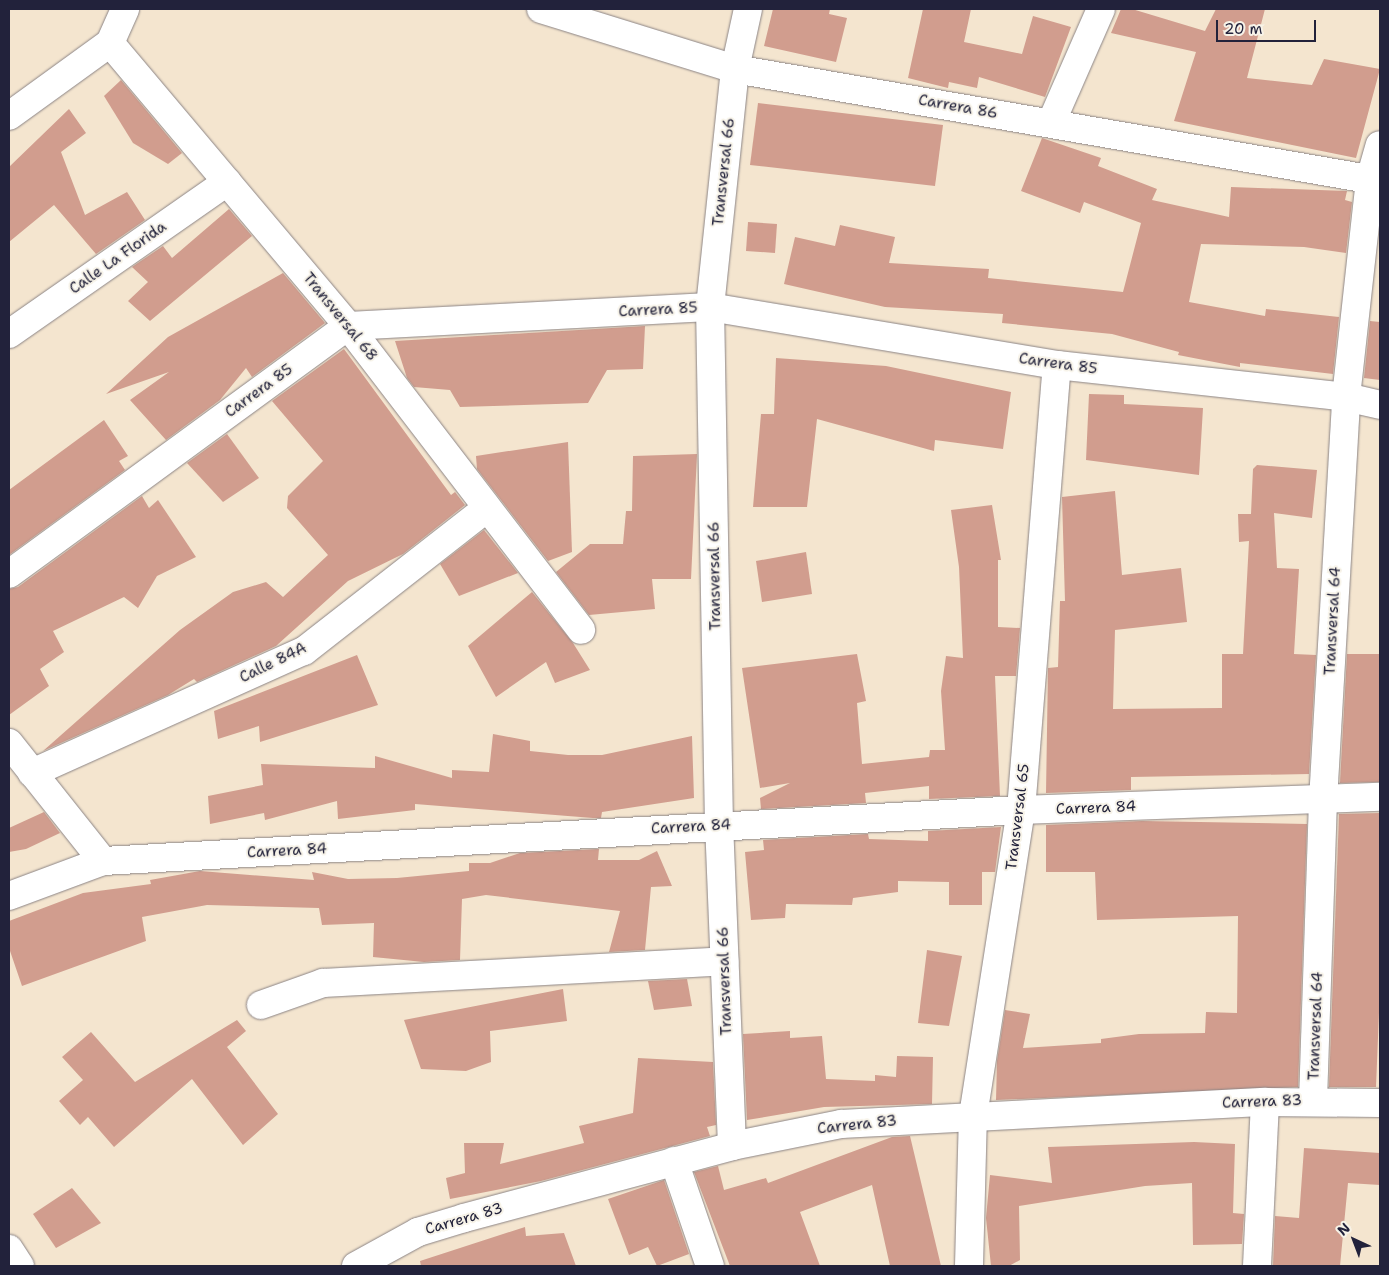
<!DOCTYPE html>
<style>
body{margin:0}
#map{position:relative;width:1389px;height:1275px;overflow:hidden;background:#f4e5cf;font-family:"Shantell Sans",sans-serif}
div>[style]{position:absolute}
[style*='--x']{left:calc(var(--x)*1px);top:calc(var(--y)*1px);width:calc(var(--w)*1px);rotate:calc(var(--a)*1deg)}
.building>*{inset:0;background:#d19d8e}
.roads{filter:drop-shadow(0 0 1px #8b8485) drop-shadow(0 0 1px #8b8485)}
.minor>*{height:28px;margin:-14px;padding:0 14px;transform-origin:14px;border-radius:14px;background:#fff}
span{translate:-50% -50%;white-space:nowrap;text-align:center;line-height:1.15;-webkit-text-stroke:4px #f7f3e8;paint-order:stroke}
.street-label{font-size:15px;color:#22223b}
.frame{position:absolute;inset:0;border:10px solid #22223b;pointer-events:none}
.north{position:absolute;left:1329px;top:1215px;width:50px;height:50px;-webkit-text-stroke:4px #f7f3e8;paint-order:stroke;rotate:317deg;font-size:14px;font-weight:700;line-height:20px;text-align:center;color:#22223b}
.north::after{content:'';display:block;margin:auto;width:18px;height:22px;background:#22223b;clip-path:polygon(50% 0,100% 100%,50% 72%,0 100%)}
.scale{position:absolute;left:1216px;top:20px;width:100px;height:22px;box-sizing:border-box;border:2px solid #22223b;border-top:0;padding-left:6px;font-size:15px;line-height:18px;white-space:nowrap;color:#22223b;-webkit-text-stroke:4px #f7f3e8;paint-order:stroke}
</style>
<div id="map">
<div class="building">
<div style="clip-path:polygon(773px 9px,830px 9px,829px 14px,847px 18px,836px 62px,764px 46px)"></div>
<div style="clip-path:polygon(923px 9px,971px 9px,964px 42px,1022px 54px,1033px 16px,1071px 27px,1045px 97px,979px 77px,977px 88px,949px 82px,948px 88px,908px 78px)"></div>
<div style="clip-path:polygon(1121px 9px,1132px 9px,1205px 31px,1216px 9px,1265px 9px,1247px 78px,1312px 85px,1324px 59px,1380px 69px,1356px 158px,1174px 121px,1196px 52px,1111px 33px)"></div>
<div style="clip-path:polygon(121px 80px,182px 153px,168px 164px,133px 143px,104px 96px)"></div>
<div style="clip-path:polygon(758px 103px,943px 125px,935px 186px,750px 165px)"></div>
<div style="clip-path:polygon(69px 109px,86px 133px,61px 152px,85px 215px,127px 192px,145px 220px,96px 254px,54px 205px,9px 242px,9px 167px)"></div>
<div style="clip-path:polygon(1042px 138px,1101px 158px,1098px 166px,1157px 189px,1152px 200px,1229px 217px,1231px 187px,1347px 191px,1345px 200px,1352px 202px,1346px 253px,1304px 247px,1201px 244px,1189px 302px,1265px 316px,1266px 309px,1339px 317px,1333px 374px,1240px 363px,1240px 367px,1178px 355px,1179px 352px,1112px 334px,1002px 323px,1003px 314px,885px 307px,784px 284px,795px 237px,835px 246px,840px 225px,895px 237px,889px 263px,989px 269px,988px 278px,1123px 292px,1141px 223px,1084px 202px,1080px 213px,1021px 191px)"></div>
<div style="clip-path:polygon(229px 209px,252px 236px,150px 321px,128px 301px,148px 282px,132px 267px,163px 246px,172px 258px)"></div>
<div style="clip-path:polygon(748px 222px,777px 224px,775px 253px,746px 251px)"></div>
<div style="clip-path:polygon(283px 273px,325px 323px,252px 377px,246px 368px,220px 400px,166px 440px,130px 400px,169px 372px,106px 394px,168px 337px)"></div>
<div style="clip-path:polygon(1370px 321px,1380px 322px,1380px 380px,1364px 378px)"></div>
<div style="clip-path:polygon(645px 326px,643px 369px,607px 370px,588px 403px,460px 407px,450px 390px,414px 387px,407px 378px,395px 341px)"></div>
<div style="clip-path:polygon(344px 349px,451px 495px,455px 492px,465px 505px,403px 554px,348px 581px,276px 646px,197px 682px,194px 679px,168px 695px,43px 751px,180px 630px,233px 592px,266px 582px,283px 597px,328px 555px,287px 508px,288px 496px,323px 461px,272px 401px)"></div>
<div style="clip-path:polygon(776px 358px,886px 366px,1011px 392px,1003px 449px,935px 440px,934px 451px,817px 419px,807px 507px,753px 507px,761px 414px,774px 414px)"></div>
<div style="clip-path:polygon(1089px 394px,1124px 395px,1124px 404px,1203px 408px,1199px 475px,1086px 460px)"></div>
<div style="clip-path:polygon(104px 420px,128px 456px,119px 461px,125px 470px,9px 555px,9px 490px)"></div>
<div style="clip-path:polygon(227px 434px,259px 478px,223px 502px,187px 463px)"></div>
<div style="clip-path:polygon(568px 442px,572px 552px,548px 561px,477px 469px,476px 456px)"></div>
<div style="clip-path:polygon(697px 454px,691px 579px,652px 579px,655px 609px,589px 615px,556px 572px,590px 544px,623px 544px,626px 511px,632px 511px,633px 456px)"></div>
<div style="clip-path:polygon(1257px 465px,1317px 470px,1312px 518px,1274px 513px,1277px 568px,1299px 569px,1294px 654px,1316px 655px,1309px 774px,1131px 777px,1131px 790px,1046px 793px,1048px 668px,1058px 667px,1060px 601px,1065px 601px,1062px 497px,1115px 491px,1122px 575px,1181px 568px,1187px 622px,1115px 630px,1113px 709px,1222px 708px,1222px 654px,1243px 654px,1249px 541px,1239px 542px,1238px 514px,1251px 514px,1253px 469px)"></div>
<div style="clip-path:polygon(142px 496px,149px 508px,158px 500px,196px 557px,157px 576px,138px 608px,124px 597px,53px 631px,64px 652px,40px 669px,49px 686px,9px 715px,9px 589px,18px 587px)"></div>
<div style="clip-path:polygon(992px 505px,1001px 560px,998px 560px,998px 627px,1020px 628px,1016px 676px,995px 676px,1000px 796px,929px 799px,929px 786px,865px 793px,866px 803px,761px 809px,760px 798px,790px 783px,760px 788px,742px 668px,857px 654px,866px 701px,857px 703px,862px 764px,929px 757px,930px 750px,945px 750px,941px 691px,946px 656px,963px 658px,959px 567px,951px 510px)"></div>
<div style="clip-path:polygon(484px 530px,518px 573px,459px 596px,440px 564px)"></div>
<div style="clip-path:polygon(806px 552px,812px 594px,762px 602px,756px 561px)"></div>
<div style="clip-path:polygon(532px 592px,573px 643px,590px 670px,555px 683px,546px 662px,496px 697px,468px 646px)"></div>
<div style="clip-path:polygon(1347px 654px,1380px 654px,1380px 782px,1340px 783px)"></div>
<div style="clip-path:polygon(357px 655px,378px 705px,260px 742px,259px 726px,218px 739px,214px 711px)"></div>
<div style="clip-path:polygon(493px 734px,530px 741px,530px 751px,568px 755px,602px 755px,692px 736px,694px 798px,602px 812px,601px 818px,593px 818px,415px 804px,415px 810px,338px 819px,337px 801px,265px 820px,264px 813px,210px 824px,208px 796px,263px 785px,261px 764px,375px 768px,375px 756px,452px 778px,452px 770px,489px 772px)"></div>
<div style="clip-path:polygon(44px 812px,60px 833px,26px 849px,9px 852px,9px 828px)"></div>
<div style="clip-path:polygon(1380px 813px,1380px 988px,1376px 1087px,1329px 1087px,1339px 814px)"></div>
<div style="clip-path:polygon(1142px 821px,1307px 824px,1298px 1087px,996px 1100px,997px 1061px,1005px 1010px,1030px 1014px,1023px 1048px,1101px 1043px,1101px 1039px,1139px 1034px,1205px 1033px,1206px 1012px,1237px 1013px,1238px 916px,1097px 920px,1095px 872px,1046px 872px,1046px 825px)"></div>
<div style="clip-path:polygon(1001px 827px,995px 872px,982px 872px,982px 905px,949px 905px,949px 882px,898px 881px,898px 892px,853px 898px,852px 905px,786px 904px,785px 918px,751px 920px,745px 852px,764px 850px,763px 840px,868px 834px,869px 839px,928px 841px,928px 831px)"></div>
<div style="clip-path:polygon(599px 849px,598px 860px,639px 860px,657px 851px,672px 886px,651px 887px,645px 950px,609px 952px,620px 911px,486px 895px,462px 899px,460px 960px,424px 962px,373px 957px,374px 923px,322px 925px,319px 908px,207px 905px,142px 917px,146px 941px,22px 986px,9px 948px,9px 921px,83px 893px,151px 884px,150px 880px,200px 871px,314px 880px,312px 872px,348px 879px,397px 878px,469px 871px,469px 863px,490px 863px,520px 853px)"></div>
<div style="clip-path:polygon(927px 950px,962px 956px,949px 1026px,918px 1023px)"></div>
<div style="clip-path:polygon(687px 979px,692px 1006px,654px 1010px,648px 981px)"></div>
<div style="clip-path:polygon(563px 989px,567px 1021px,490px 1031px,491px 1062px,466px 1071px,421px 1069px,404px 1020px)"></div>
<div style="clip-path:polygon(237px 1020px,246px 1031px,227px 1047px,278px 1114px,243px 1145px,192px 1079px,114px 1147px,88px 1117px,80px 1125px,59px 1101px,83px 1080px,62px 1057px,91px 1032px,135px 1082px)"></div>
<div style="clip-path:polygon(790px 1031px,790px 1038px,822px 1036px,826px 1079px,875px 1081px,875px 1075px,896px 1077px,897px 1056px,933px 1057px,932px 1104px,824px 1107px,747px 1120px,743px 1034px)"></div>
<div style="clip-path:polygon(638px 1058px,713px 1062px,716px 1125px,707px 1127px,710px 1136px,541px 1181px,450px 1199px,446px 1178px,465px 1173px,464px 1143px,504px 1143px,500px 1164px,584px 1143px,579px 1126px,633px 1113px)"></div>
<div style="clip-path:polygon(910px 1136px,941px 1266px,890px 1266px,872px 1185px,800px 1212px,820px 1266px,730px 1266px,694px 1172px,718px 1166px,724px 1190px,766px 1178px,768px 1183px,892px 1137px)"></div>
<div style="clip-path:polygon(1194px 1142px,1235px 1144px,1233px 1213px,1244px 1214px,1242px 1244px,1193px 1245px,1192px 1183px,1145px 1186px,1019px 1206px,1020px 1260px,1009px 1266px,991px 1266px,986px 1218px,990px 1175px,1052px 1183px,1048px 1147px)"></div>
<div style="clip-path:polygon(1304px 1148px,1380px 1153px,1380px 1185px,1348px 1183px,1340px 1266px,1273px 1266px,1275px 1216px,1299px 1218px)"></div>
<div style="clip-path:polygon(664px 1180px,689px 1254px,657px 1266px,648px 1247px,629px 1255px,608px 1199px)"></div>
<div style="clip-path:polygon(72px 1188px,101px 1223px,56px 1248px,33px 1214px)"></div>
<div style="clip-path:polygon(525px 1227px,526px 1236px,564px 1233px,576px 1266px,421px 1266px,420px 1261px)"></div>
</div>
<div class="roads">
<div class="minor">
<div style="--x:541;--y:9;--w:203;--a:17.2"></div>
<div style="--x:735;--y:69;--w:655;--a:9.85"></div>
<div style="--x:110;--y:43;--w:370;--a:49.9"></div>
<div style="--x:348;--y:326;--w:383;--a:52.5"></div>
<div style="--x:9;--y:116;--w:125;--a:-35.9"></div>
<div style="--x:110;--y:43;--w:37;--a:-66"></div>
<div style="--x:1051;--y:123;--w:124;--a:-66.3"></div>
<div style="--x:9;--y:334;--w:266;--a:-34.9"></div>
<div style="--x:9;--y:574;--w:420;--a:-36.2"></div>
<div style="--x:348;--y:326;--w:362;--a:-3"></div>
<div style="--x:710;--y:307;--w:352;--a:9.5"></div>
<div style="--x:1057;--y:365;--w:291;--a:6.3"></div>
<div style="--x:1346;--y:397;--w:35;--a:13"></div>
<div style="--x:9;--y:743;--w:151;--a:51.5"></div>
<div style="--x:32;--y:773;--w:298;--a:-24.2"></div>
<div style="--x:304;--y:651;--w:232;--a:-38"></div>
<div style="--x:9;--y:896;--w:100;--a:-20.4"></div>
<div style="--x:103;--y:861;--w:919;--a:-3.18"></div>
<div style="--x:1021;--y:810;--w:359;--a:-2.1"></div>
<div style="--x:261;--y:1005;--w:66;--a:-19.5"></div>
<div style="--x:323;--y:983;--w:402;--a:-3.1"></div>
<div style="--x:1313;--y:1101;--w:300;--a:-88.1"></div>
<div style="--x:1323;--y:801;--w:405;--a:-86.7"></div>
<div style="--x:1346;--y:397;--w:219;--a:-83.7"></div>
<div style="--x:1370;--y:179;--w:35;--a:-74"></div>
<div style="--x:732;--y:1146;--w:320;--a:-92.3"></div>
<div style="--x:719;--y:826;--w:519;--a:-90.99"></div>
<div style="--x:710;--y:307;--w:239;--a:-84"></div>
<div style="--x:735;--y:69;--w:61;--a:-77.8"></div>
<div style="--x:674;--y:1161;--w:111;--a:71.1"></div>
<div style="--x:9;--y:1249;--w:20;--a:57"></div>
<div style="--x:356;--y:1266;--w:71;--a:-28.7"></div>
<div style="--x:418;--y:1232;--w:48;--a:-16.9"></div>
<div style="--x:464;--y:1218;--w:278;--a:-15"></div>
<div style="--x:732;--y:1146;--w:111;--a:-11.4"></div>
<div style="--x:841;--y:1124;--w:425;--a:-3"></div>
<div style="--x:1265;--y:1102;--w:115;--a:0.5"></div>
<div style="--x:969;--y:1266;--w:150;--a:-88.5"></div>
<div style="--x:973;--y:1116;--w:310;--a:-81.1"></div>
<div style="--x:1021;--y:810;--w:446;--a:-85.4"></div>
<div style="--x:1257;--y:1266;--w:164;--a:-87.2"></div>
</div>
</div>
<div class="street-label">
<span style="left:958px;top:107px;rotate:10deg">Carrera 86</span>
<span style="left:724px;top:172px;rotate:-84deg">Transversal 66</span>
<span style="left:118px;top:258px;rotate:-35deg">Calle La Florida</span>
<span style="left:658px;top:310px;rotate:-3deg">Carrera 85</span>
<span style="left:340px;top:317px;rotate:51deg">Transversal 68</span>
<span style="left:1058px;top:364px;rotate:8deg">Carrera 85</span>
<span style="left:259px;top:391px;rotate:-36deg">Carrera 85</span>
<span style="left:715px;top:576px;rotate:-91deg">Transversal 66</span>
<span style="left:1333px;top:621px;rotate:-87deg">Transversal 64</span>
<span style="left:273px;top:663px;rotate:-26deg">Calle 84A</span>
<span style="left:1096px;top:808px;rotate:-2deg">Carrera 84</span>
<span style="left:1018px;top:817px;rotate:-83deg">Transversal 65</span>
<span style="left:691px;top:827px;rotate:-3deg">Carrera 84</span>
<span style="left:287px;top:851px;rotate:-3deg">Carrera 84</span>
<span style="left:725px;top:981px;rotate:-92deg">Transversal 66</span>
<span style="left:1316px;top:1026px;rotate:-88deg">Transversal 64</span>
<span style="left:1262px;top:1102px;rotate:-2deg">Carrera 83</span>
<span style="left:857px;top:1125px;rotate:-6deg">Carrera 83</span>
<span style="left:464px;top:1219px;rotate:-16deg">Carrera 83</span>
</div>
<div class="frame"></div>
<div class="north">N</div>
<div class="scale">20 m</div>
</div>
